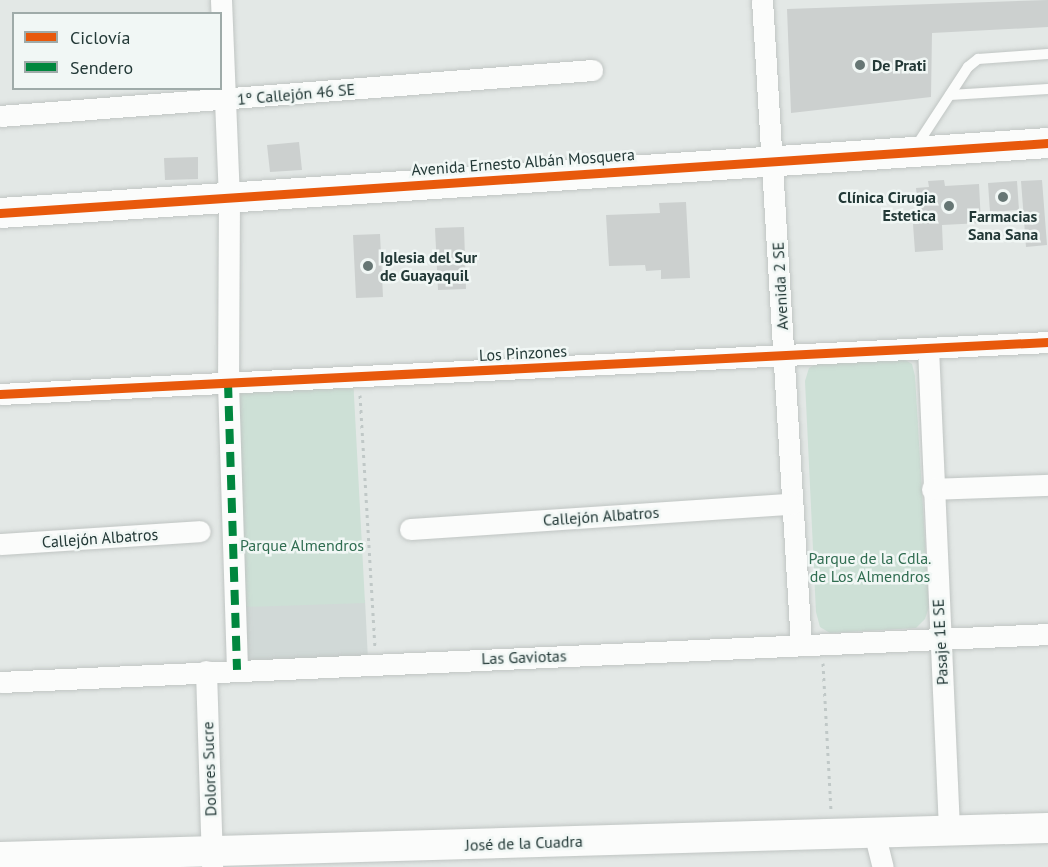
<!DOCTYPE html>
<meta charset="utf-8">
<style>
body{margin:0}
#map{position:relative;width:1048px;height:867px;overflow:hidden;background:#e3e8e6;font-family:"PT Sans",sans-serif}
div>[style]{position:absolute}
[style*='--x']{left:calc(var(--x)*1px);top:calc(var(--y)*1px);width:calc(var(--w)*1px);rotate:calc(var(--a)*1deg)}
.built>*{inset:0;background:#d1d9d7}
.green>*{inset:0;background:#cde0d6}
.building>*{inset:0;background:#ccd0cf}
.path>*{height:3px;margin-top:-1.5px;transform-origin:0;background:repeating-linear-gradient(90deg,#c0c8c7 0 3px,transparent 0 7.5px)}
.roads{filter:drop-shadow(0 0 2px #c0c5c3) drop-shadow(0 0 2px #c0c5c3)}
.lane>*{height:10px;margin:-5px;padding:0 5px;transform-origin:5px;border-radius:5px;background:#fbfcfb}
.street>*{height:21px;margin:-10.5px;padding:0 10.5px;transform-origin:10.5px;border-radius:10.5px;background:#fbfcfb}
.secondary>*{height:30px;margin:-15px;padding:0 15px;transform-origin:15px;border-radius:15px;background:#fbfcfb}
.quiet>*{height:8px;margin-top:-4px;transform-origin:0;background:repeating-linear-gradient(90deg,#00873e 0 15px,transparent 0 23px)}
.cycleway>*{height:9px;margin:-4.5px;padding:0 4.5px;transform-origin:4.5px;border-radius:4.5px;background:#e8590c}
.dots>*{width:16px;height:16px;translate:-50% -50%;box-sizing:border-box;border:3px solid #f1f7f5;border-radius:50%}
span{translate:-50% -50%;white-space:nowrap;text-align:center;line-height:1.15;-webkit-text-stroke:5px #f1f7f5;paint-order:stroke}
.poi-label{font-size:16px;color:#233937;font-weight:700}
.left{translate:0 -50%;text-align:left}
.right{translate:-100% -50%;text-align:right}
.street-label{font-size:16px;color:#233937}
.park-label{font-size:16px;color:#306d51}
.legend{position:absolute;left:12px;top:12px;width:210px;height:78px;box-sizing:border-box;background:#f1f7f5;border:2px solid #9faba9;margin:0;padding:8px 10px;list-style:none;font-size:18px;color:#233937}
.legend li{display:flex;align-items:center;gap:12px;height:30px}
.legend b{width:30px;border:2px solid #9faba9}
</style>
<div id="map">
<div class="built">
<div style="clip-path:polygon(365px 600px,368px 660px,247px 667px,243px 606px)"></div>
</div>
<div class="green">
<div style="clip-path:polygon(902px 358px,912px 364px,915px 376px,929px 607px,925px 619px,916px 628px,830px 633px,820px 627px,816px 612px,805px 381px,809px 368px,821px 361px)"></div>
<div style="clip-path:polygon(353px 377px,365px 603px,243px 607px,237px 382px)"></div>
</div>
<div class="building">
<div style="clip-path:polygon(1048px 0,1048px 27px,932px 33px,931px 97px,791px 113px,787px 9px)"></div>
<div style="clip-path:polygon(299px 142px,302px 170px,270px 172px,267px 145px)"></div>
<div style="clip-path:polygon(198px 157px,198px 179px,165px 180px,164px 158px)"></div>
<div style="clip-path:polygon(944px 180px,945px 186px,979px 184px,981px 223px,942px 225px,943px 250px,915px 252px,913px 224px,919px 224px,916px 188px,929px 187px,928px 181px)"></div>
<div style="clip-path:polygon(1042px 180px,1047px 245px,1026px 247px,1021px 181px)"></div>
<div style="clip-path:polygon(1017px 181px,1019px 210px,990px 212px,988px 183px)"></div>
<div style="clip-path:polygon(686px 202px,690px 278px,661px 279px,661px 270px,646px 271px,645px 265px,609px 266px,606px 215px,660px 213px,659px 203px)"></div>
<div style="clip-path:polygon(464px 227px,466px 289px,438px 290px,435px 228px)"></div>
<div style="clip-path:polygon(380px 234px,383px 297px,356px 298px,353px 235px)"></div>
</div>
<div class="path">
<div style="--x:360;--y:395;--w:251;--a:86.6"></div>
<div style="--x:823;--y:663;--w:149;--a:86.9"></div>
</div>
<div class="roads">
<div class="lane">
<div style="--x:950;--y:95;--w:98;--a:-3.5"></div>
<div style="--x:915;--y:148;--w:97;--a:-56.8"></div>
<div style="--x:968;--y:67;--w:13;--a:-39"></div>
<div style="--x:978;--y:59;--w:70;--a:-4.1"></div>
</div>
<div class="street">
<div style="--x:221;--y:0;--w:198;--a:87.7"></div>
<div style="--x:229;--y:198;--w:185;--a:90.3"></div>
<div style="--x:228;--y:383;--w:287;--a:88.2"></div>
<div style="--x:762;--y:0;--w:646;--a:86.54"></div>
<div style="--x:0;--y:116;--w:594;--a:-4.44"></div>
<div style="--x:928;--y:348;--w:481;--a:87.5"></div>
<div style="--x:0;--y:394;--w:1049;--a:-2.84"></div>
<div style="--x:932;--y:489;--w:116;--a:-2"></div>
<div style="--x:410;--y:529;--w:382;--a:-3.8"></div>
<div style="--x:0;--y:544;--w:200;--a:-3.7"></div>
<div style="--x:206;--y:671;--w:196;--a:88.2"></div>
<div style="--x:0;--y:682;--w:1049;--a:-2.62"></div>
<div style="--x:874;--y:832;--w:36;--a:76"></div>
</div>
<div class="secondary">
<div style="--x:0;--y:213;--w:1050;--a:-3.82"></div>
<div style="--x:0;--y:857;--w:1048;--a:-1.59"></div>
</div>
</div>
<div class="quiet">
<div style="--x:228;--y:383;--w:287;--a:88.2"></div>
</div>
<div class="cycleway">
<div style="--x:0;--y:213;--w:1050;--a:-3.82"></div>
<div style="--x:0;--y:394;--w:1049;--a:-2.84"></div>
</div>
<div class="dots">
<div style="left:860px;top:65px;background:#667674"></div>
<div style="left:1003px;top:197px;background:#667674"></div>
<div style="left:949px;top:206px;background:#667674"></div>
<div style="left:368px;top:266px;background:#667674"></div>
</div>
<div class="poi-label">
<span class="left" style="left:872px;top:65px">De Prati</span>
<span class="right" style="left:936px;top:206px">Clínica Cirugia<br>Estetica</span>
<span style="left:1003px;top:225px">Farmacias<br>Sana Sana</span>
<span class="left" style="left:380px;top:266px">Iglesia del Sur<br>de Guayaquil</span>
</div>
<div class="street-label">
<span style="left:296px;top:94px;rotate:-5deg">1º Callejón 46 SE</span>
<span style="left:523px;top:162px;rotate:-4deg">Avenida Ernesto Albán Mosquera</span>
<span style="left:780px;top:286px;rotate:-93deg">Avenida 2 SE</span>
<span style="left:523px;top:353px;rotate:-3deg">Los Pinzones</span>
<span style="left:601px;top:516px;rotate:-4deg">Callejón Albatros</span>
<span style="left:100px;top:538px;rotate:-4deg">Callejón Albatros</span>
<span style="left:940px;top:642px;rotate:-93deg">Pasaje 1E SE</span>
<span style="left:524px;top:657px;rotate:-2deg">Las Gaviotas</span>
<span style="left:209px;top:769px;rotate:-92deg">Dolores Sucre</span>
<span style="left:524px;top:843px;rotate:-2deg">José de la Cuadra</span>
</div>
<div class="park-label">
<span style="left:302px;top:545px">Parque Almendros</span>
<span style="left:870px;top:567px">Parque de la Cdla.<br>de Los Almendros</span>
</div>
<ul class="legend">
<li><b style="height:8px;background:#e8590c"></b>Ciclovía</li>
<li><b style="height:8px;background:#00873e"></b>Sendero</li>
</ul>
</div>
